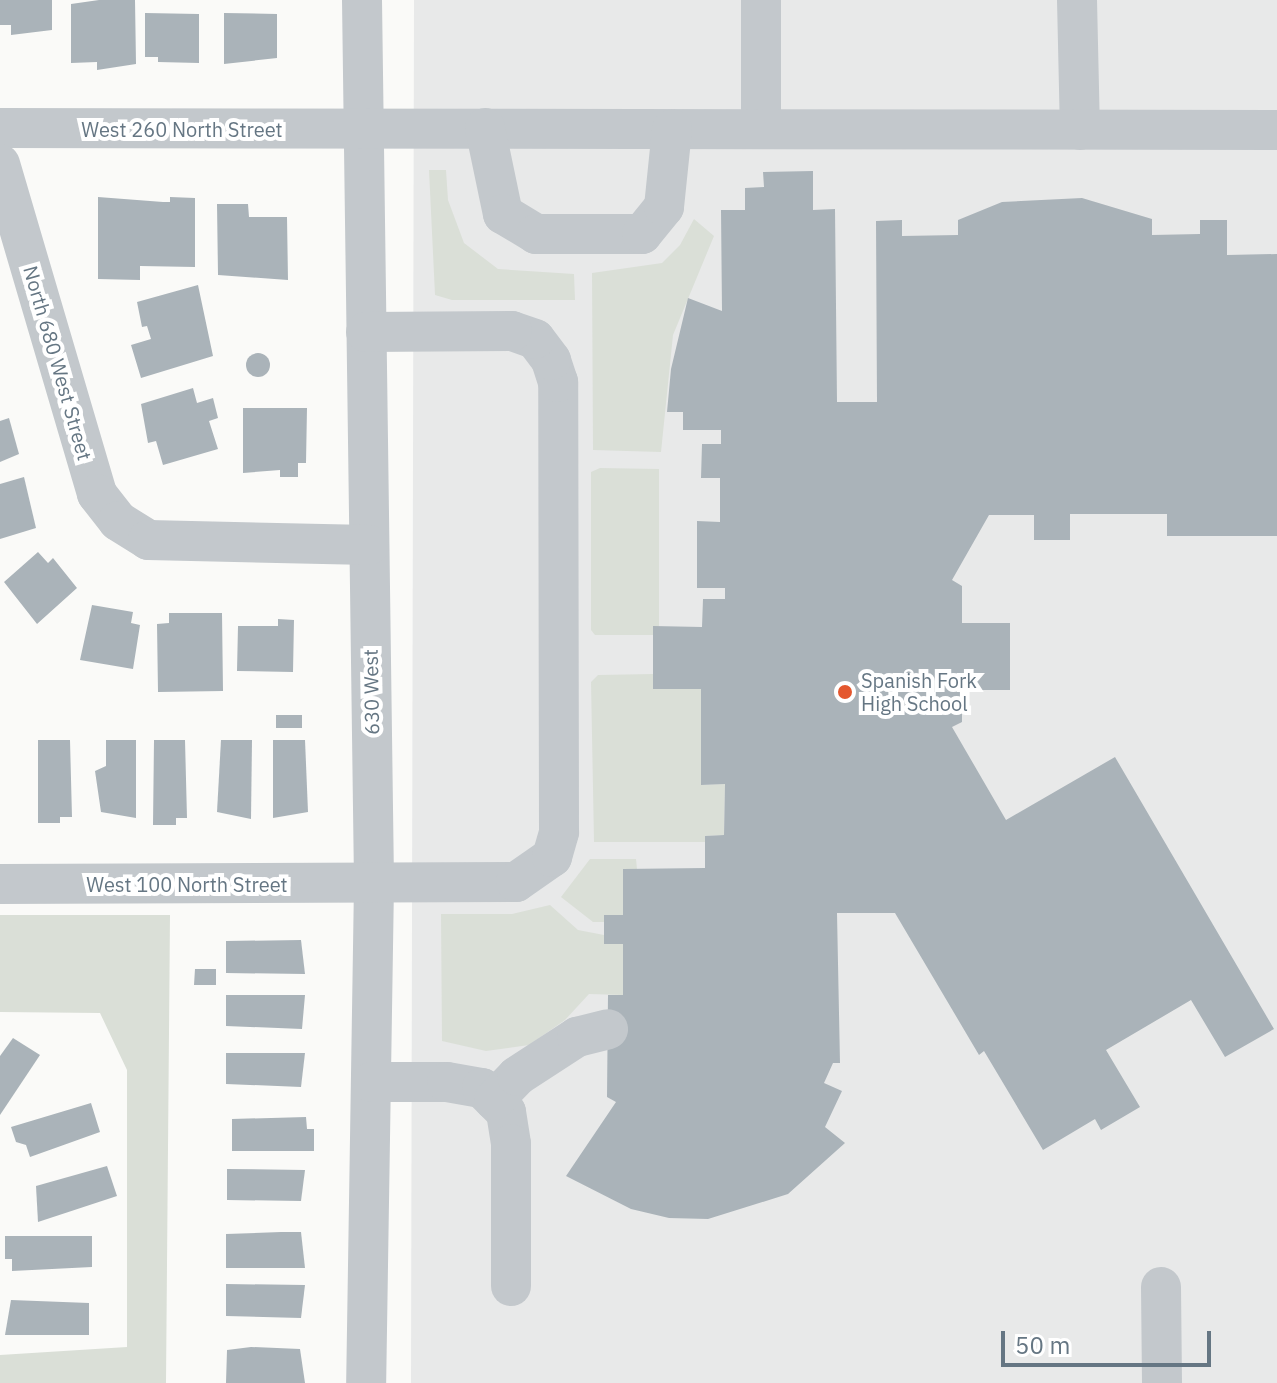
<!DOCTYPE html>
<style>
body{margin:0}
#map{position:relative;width:1277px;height:1383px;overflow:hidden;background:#fafaf8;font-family:"IBM Plex Sans",sans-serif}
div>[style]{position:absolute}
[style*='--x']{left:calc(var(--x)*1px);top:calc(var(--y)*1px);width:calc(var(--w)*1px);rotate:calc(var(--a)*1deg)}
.built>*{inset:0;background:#e8e9e9}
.green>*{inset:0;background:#dadfd7}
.building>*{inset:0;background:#aab3b9}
.round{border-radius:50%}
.minor>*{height:40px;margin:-20px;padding:0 20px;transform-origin:20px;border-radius:20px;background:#c3c8cc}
.dots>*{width:22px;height:22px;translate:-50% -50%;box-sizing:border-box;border:4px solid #fff;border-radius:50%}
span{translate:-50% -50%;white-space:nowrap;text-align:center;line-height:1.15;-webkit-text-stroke:8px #fff;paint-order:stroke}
.street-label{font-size:20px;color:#657683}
.poi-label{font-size:20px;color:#657683}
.left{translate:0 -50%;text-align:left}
.scale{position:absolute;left:1001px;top:1331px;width:210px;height:36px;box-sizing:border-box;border:4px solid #657683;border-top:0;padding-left:10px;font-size:24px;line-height:28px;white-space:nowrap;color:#657683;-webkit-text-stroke:6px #fff;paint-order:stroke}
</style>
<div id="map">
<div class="built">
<div style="clip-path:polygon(414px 0,1277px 0,1277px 1383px,411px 1383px)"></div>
</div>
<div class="green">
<div style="clip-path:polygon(429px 170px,446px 170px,448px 200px,464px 243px,498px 269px,574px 274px,575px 300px,452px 300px,435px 295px)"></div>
<div style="clip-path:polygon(694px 219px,714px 236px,673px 335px,661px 452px,593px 450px,592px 273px,662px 263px,680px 245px)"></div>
<div style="clip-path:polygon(600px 468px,659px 469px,659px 626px,653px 635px,595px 635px,591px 630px,591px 472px)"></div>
<div style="clip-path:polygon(653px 674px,654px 689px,701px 689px,701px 785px,725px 784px,724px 835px,705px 836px,705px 842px,594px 842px,591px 682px,598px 675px)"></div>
<div style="clip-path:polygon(590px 859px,636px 859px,637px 869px,623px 869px,623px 915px,604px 915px,604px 922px,593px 922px,561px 897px)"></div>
<div style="clip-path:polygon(550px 905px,578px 930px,604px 935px,604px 944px,623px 944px,623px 995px,589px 994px,565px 1020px,529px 1045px,486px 1051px,442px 1041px,441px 914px,512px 914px)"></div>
<div style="clip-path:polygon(0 915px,170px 915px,166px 1383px,0 1383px,0 1355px,127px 1347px,127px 1070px,100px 1013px,0 1012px)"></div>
</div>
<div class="building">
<div style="clip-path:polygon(0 0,52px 0,52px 30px,11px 35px,11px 25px,0 25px)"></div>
<div style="clip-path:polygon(99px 0,135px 0,136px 64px,97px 70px,97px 62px,71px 63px,71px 4px)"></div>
<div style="clip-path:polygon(145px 13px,199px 14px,199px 63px,158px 62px,158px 57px,145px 57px)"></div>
<div style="clip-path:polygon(224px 13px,277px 14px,277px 58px,224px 64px)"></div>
<div style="clip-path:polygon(813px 171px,813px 210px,835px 209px,837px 402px,877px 402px,876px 221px,902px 220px,902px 236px,958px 235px,958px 220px,1002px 202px,1082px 198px,1152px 219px,1152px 235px,1200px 234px,1200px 220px,1227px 220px,1227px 255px,1277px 254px,1277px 536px,1167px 536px,1167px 514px,1070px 514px,1070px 540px,1034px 540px,1034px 515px,989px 515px,952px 580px,962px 586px,962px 623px,1010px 623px,1010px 690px,962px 690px,962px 722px,952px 727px,1006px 820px,1115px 757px,1274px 1029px,1225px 1057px,1191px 1000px,1106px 1050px,1140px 1107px,1101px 1130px,1095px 1119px,1043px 1150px,984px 1051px,979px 1055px,895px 913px,837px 913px,840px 1063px,833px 1063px,824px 1083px,842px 1091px,825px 1127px,845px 1143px,788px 1194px,708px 1219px,669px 1218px,631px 1209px,566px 1176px,616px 1102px,607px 1097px,608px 995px,623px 995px,623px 944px,604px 944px,604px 915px,623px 915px,623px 869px,705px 868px,705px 836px,724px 835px,725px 784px,701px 785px,701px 689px,653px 689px,653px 626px,702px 627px,703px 599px,725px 599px,725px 588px,697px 588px,697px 521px,720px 522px,720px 478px,701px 478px,702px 444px,721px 444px,721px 430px,683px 430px,683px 412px,667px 412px,671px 369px,688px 298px,722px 311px,721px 210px,745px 210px,745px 188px,764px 187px,763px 172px)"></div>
<div style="clip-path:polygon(98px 197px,163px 202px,170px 202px,170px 197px,195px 198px,195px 267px,140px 266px,140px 280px,98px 279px)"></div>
<div style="clip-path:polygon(217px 204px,248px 204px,249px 217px,287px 217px,288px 280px,218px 275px)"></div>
<div style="clip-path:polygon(198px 285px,213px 356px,141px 378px,131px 345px,151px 339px,147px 326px,142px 327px,137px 302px)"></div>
<div class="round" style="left:246px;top:353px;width:24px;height:24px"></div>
<div style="clip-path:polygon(193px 388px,197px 403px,213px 398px,218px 418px,209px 421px,218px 449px,163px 465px,156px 441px,148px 443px,141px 404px)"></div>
<div style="clip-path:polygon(243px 408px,307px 408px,306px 463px,298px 463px,298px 477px,280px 477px,280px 470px,243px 473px)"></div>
<div style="clip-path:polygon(9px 418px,19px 454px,0 462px,0 421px)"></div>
<div style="clip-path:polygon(24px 477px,36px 528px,0 539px,0 484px)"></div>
<div style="clip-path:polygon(38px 552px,48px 563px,53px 558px,77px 588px,37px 624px,4px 582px)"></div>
<div style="clip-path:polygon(92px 605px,133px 612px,131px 623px,140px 625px,133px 669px,80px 660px)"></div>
<div style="clip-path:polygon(169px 613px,222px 613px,223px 691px,158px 692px,157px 624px,169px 623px)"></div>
<div style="clip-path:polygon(278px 619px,294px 620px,293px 672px,237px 671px,238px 626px,278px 626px)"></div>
<div style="clip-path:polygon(276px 715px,302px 715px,302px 728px,276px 728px)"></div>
<div style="clip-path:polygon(38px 740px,70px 740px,72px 817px,60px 817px,60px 823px,38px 823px)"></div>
<div style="clip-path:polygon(106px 740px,136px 740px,136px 818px,101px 812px,95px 771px,106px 766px)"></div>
<div style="clip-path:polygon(154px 740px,185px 740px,187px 818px,176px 818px,176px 825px,153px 825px)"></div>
<div style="clip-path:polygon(221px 740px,252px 740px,251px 819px,217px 812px)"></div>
<div style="clip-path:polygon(273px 740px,305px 740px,308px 812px,273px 818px)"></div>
<div style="clip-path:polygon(301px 940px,305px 974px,226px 973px,226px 941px)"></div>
<div style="clip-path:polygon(195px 969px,216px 969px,216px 985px,194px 985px)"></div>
<div style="clip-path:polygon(226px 995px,305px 995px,302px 1029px,226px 1026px)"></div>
<div style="clip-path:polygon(13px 1038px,40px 1055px,0 1115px,0 1056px)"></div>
<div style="clip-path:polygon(226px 1053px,305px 1053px,301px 1087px,226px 1084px)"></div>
<div style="clip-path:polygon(91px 1103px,100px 1132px,30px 1157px,26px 1145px,16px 1142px,11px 1127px)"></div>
<div style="clip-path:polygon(306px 1117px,307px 1129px,314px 1129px,314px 1151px,232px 1151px,232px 1119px)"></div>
<div style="clip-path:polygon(107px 1166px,117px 1196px,38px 1222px,36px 1186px)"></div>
<div style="clip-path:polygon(227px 1169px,305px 1170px,301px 1201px,227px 1200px)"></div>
<div style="clip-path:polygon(281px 1232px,301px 1232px,305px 1268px,226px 1268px,226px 1234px)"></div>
<div style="clip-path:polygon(5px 1236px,92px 1236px,92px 1267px,12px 1271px,12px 1259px,5px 1259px)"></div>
<div style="clip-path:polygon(226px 1284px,305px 1285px,301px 1318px,226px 1316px)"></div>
<div style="clip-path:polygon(11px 1300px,89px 1303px,89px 1335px,5px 1335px)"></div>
<div style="clip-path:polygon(251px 1347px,300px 1349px,305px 1383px,226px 1383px,227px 1350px)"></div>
</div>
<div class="minor">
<div style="--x:362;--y:0;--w:884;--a:89.22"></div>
<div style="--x:374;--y:884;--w:499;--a:90.9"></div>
<div style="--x:761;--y:0;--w:129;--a:90"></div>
<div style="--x:1077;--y:0;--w:130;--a:88.7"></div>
<div style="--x:0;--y:128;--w:1277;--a:0.09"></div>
<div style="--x:485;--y:128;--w:88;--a:78.2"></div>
<div style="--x:503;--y:214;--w:39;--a:31"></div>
<div style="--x:536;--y:234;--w:106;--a:0"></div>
<div style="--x:642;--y:234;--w:35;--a:-51"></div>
<div style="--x:664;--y:207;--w:78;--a:-84.1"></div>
<div style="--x:0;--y:164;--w:344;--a:73.6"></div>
<div style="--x:97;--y:494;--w:34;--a:52"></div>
<div style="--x:118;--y:521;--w:36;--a:32"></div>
<div style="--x:148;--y:540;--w:221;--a:1.3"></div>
<div style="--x:0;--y:884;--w:516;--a:-0.22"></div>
<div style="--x:516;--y:882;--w:44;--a:-34.8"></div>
<div style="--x:552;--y:857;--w:26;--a:-74"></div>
<div style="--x:559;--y:832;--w:450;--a:-90.1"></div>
<div style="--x:558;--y:382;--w:23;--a:-108"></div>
<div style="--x:551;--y:360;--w:26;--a:-127"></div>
<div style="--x:535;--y:339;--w:24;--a:-161"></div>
<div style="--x:512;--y:331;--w:146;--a:179.6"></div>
<div style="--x:371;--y:1082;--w:76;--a:0"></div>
<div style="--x:447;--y:1082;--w:36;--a:10"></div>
<div style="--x:482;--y:1088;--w:34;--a:45"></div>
<div style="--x:506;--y:1112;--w:32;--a:81"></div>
<div style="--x:511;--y:1144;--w:142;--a:90"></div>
<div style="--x:494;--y:1100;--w:33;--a:-46"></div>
<div style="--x:517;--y:1076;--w:72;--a:-33"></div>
<div style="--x:577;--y:1037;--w:32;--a:-14"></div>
<div style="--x:1161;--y:1287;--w:96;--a:89.4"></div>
</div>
<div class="dots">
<div style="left:845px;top:692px;background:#e4572e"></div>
</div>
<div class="street-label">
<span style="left:182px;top:129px">West 260 North Street</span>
<span style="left:58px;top:363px;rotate:74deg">North 680 West Street</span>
<span style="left:371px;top:692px;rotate:-91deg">630 West</span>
<span style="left:187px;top:884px">West 100 North Street</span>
</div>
<div class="poi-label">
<span class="left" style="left:861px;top:692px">Spanish Fork<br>High School</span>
</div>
<div class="scale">50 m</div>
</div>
